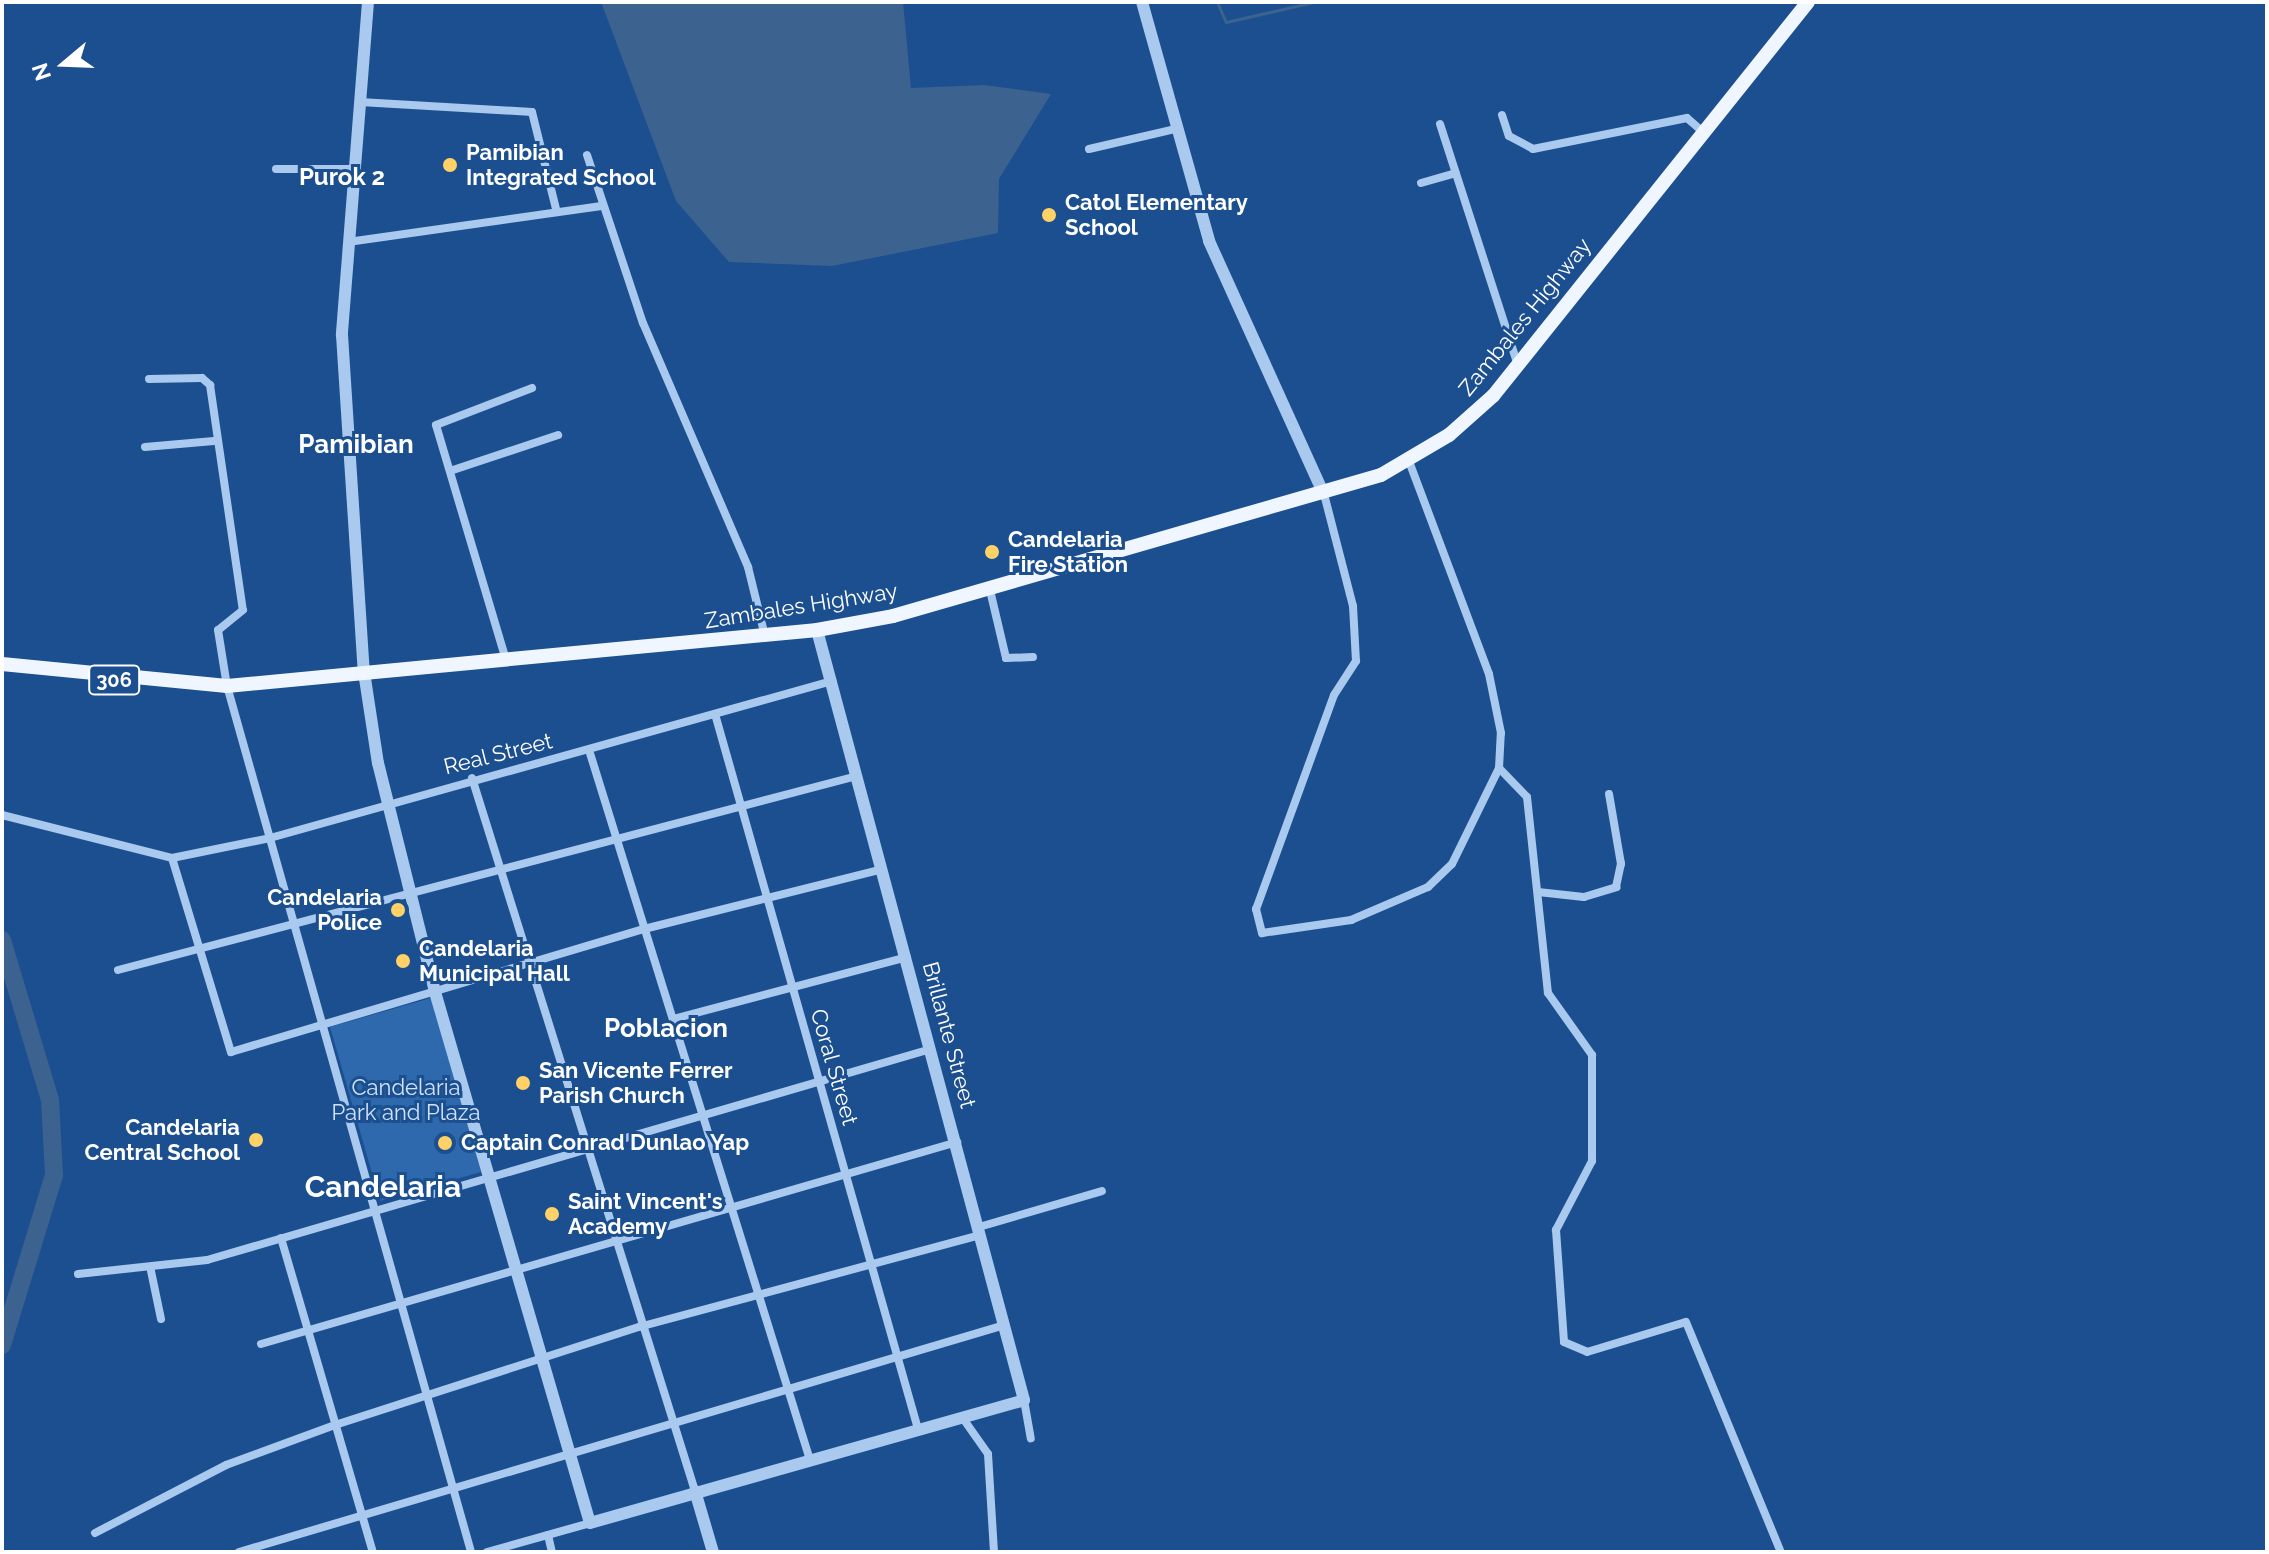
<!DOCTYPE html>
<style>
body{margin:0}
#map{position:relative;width:2269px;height:1554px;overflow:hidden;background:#1b4f8f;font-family:Raleway,sans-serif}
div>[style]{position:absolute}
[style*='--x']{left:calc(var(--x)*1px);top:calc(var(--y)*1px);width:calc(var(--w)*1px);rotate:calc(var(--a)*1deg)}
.green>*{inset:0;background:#2e69ad}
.water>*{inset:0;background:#3c6290}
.stream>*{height:3px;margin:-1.5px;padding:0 1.5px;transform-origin:1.5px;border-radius:1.5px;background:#3c6290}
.river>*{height:18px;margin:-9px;padding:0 9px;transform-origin:9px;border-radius:9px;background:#3c6290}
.minor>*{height:8px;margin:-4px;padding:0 4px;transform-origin:4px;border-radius:4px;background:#a9c9ee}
.tertiary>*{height:12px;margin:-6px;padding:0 6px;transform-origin:6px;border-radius:6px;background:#a9c9ee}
.primary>*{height:14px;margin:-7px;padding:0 7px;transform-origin:7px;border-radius:7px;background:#f0f6ff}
.dots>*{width:22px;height:22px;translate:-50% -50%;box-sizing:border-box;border:4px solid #1b4f8f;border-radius:50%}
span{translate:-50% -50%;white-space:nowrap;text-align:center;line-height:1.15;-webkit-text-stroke:6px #1b4f8f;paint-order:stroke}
.shield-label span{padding:2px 6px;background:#1b4f8f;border:2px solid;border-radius:6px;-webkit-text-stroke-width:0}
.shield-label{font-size:20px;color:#fff;font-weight:700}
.poi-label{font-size:22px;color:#fff;font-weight:700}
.left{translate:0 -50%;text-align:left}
.right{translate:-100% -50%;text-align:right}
.street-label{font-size:22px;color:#fff}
.park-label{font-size:22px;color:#cfe3fa}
.neighbourhood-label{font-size:24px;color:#fff;font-weight:700}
.quarter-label{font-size:26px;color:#fff;font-weight:700}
.district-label{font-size:30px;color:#fff;font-weight:700}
.frame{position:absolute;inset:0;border:4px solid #fff;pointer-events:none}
.north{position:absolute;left:24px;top:24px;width:80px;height:80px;-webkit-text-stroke:6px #1b4f8f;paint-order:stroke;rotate:251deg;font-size:22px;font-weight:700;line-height:32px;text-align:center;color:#fff}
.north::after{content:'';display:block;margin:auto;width:28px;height:36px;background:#fff;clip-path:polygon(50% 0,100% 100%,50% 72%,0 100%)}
</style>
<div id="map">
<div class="green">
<div style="clip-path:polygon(431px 998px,481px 1172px,380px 1201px,330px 1027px)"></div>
</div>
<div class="water">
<div style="clip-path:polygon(601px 2px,903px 2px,911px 88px,984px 85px,1051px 94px,999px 179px,998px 233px,832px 266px,729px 262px,676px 201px)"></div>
</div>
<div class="stream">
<div style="--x:1217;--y:2;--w:22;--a:66"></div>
<div style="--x:1226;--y:22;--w:90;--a:-12.8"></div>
</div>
<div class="river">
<div style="--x:2;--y:940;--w:167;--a:73.3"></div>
<div style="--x:50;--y:1100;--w:75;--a:86.9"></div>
<div style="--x:54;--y:1175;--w:178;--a:107"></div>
</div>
<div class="minor">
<div style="--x:360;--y:102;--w:172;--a:3.3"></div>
<div style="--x:532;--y:112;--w:100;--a:76.1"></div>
<div style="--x:1502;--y:115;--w:22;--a:72"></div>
<div style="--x:1509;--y:136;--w:27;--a:28"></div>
<div style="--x:1533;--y:149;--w:157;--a:-11.4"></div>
<div style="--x:1687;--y:118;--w:21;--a:41"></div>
<div style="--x:1440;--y:124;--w:253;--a:72.1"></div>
<div style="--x:1089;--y:149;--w:88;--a:-13.1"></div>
<div style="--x:587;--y:155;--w:177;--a:71.6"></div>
<div style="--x:643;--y:323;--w:266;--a:66.7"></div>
<div style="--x:748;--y:567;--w:71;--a:76.2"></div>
<div style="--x:276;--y:169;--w:77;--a:0"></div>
<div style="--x:1421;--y:183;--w:36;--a:-16"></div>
<div style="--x:348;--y:242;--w:256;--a:-8.1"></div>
<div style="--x:149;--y:379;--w:53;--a:-1.1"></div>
<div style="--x:202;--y:378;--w:11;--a:41"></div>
<div style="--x:210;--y:385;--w:227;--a:81.7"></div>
<div style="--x:243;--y:610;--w:32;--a:141"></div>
<div style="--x:218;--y:630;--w:57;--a:80.9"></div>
<div style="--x:227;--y:686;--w:900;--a:74.26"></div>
<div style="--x:145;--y:447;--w:69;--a:-5"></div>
<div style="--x:450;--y:471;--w:114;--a:-18.4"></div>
<div style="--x:1324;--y:494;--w:116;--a:75.5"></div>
<div style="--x:1353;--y:606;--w:55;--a:86.9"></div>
<div style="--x:1356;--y:661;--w:40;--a:122.9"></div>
<div style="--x:1334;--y:695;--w:228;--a:110"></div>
<div style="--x:1256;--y:909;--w:25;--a:76"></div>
<div style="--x:1262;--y:933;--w:90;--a:-8.3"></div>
<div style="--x:1351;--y:920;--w:84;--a:-23.2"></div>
<div style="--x:1428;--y:887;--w:33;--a:-44"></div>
<div style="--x:1452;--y:864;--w:107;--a:-63.9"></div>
<div style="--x:1499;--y:768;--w:35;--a:-87"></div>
<div style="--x:1501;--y:733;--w:60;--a:-101.5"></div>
<div style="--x:1489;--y:674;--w:228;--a:-110.6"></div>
<div style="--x:989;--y:586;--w:74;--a:76.7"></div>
<div style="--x:1006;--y:658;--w:27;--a:-2"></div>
<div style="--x:506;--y:660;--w:245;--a:-106.6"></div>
<div style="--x:436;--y:425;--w:103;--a:-21.1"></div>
<div style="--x:715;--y:714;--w:743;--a:74.15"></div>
<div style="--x:589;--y:750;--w:744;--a:72.71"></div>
<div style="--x:1499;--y:768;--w:40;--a:46"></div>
<div style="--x:1527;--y:797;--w:197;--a:83.9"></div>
<div style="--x:1548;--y:993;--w:76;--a:54.6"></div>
<div style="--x:1592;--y:1055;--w:106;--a:90"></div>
<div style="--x:1592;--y:1161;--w:78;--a:117.6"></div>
<div style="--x:1556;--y:1230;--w:112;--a:85.9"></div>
<div style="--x:1564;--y:1342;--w:25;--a:23"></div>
<div style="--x:1587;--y:1352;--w:103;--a:-16.9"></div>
<div style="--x:1686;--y:1322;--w:249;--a:67.6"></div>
<div style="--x:472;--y:778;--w:747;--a:72.63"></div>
<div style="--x:2;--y:815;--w:175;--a:14.2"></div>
<div style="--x:172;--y:858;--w:203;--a:73.1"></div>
<div style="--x:231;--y:1052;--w:431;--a:-16.6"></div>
<div style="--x:644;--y:929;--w:246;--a:-14.1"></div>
<div style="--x:172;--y:858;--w:100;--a:-11.5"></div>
<div style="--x:270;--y:838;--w:584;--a:-15.61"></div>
<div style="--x:1538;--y:892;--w:46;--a:6.2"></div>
<div style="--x:1584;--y:897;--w:34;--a:-17"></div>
<div style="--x:1616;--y:887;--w:24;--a:-78"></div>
<div style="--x:1621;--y:864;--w:71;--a:-99.7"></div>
<div style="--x:118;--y:970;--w:764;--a:-14.71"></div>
<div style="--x:673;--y:1019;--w:242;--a:-14.8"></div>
<div style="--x:979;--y:1227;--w:128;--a:-16.3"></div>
<div style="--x:281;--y:1238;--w:327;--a:73.7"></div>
<div style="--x:151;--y:1271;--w:49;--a:78.2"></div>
<div style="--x:78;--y:1274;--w:130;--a:-6.2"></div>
<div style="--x:207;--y:1260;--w:754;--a:-16.25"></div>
<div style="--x:261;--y:1344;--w:725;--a:-16.18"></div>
<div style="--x:1024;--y:1400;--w:39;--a:80"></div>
<div style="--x:962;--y:1417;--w:45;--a:54.9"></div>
<div style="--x:988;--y:1454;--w:98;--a:86.5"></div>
<div style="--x:95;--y:1533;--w:148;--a:-27.4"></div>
<div style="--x:226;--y:1465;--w:116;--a:-20.2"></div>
<div style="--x:335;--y:1425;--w:319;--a:-17.9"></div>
<div style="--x:639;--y:1327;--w:354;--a:-15.1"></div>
<div style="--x:548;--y:1535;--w:17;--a:77"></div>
<div style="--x:239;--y:1552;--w:799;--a:-16.51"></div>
<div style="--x:487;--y:1552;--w:107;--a:-15.7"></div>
</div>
<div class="tertiary">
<div style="--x:368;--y:2;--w:334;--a:94.5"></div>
<div style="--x:342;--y:335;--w:338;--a:86.3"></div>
<div style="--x:364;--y:672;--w:92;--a:81.3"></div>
<div style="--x:378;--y:763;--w:236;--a:76"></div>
<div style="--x:435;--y:992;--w:553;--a:73.73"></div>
<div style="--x:590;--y:1523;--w:451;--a:-15.8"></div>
<div style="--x:1024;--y:1400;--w:797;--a:-105.05"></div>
<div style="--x:1142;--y:2;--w:248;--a:74.3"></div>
<div style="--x:1209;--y:241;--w:278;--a:65.6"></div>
<div style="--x:695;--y:1491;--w:64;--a:73.6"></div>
</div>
<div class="primary">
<div style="--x:2;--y:664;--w:226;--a:5.6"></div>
<div style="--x:227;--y:686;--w:593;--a:-5.42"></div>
<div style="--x:817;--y:630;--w:77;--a:-10.4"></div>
<div style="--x:893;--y:616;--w:508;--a:-16.12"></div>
<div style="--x:1381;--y:475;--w:79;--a:-30.5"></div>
<div style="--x:1449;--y:435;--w:59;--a:-41.6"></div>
<div style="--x:1493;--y:396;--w:504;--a:-51.36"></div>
</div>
<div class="dots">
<div style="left:450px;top:165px;background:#ffd166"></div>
<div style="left:1049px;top:215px;background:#ffd166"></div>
<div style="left:992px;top:552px;background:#ffd166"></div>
<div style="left:398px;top:910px;background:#ffd166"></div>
<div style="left:403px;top:961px;background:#ffd166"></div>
<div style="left:523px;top:1083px;background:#ffd166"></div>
<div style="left:256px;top:1140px;background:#ffd166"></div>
<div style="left:445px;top:1143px;background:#ffd166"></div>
<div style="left:552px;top:1214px;background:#ffd166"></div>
</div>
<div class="shield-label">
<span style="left:114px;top:680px">306</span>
</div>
<div class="poi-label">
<span class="left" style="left:466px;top:165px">Pamibian<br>Integrated School</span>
<span class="left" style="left:1065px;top:215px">Catol Elementary<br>School</span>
<span class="left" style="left:1008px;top:552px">Candelaria<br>Fire Station</span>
<span class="right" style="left:382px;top:910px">Candelaria<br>Police</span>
<span class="left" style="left:419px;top:961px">Candelaria<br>Municipal Hall</span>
<span class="left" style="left:539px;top:1083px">San Vicente Ferrer<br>Parish Church</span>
<span class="right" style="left:240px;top:1140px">Candelaria<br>Central School</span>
<span class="left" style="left:461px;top:1143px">Captain Conrad Dunlao Yap</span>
<span class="left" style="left:568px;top:1214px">Saint Vincent's<br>Academy</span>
</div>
<div class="street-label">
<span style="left:1525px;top:317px;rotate:-51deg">Zambales Highway</span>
<span style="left:801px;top:606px;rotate:-9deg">Zambales Highway</span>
<span style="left:498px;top:754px;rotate:-14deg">Real Street</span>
<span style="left:949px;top:1035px;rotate:75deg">Brillante Street</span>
<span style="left:834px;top:1067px;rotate:74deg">Coral Street</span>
</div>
<div class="park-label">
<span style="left:406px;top:1100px">Candelaria<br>Park and Plaza</span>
</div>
<div class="neighbourhood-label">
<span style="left:342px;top:177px">Purok 2</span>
</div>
<div class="quarter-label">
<span style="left:356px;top:445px">Pamibian</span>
<span style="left:666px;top:1029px">Poblacion</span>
</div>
<div class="district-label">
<span style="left:383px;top:1187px">Candelaria</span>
</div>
<div class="frame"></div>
<div class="north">N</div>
</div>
